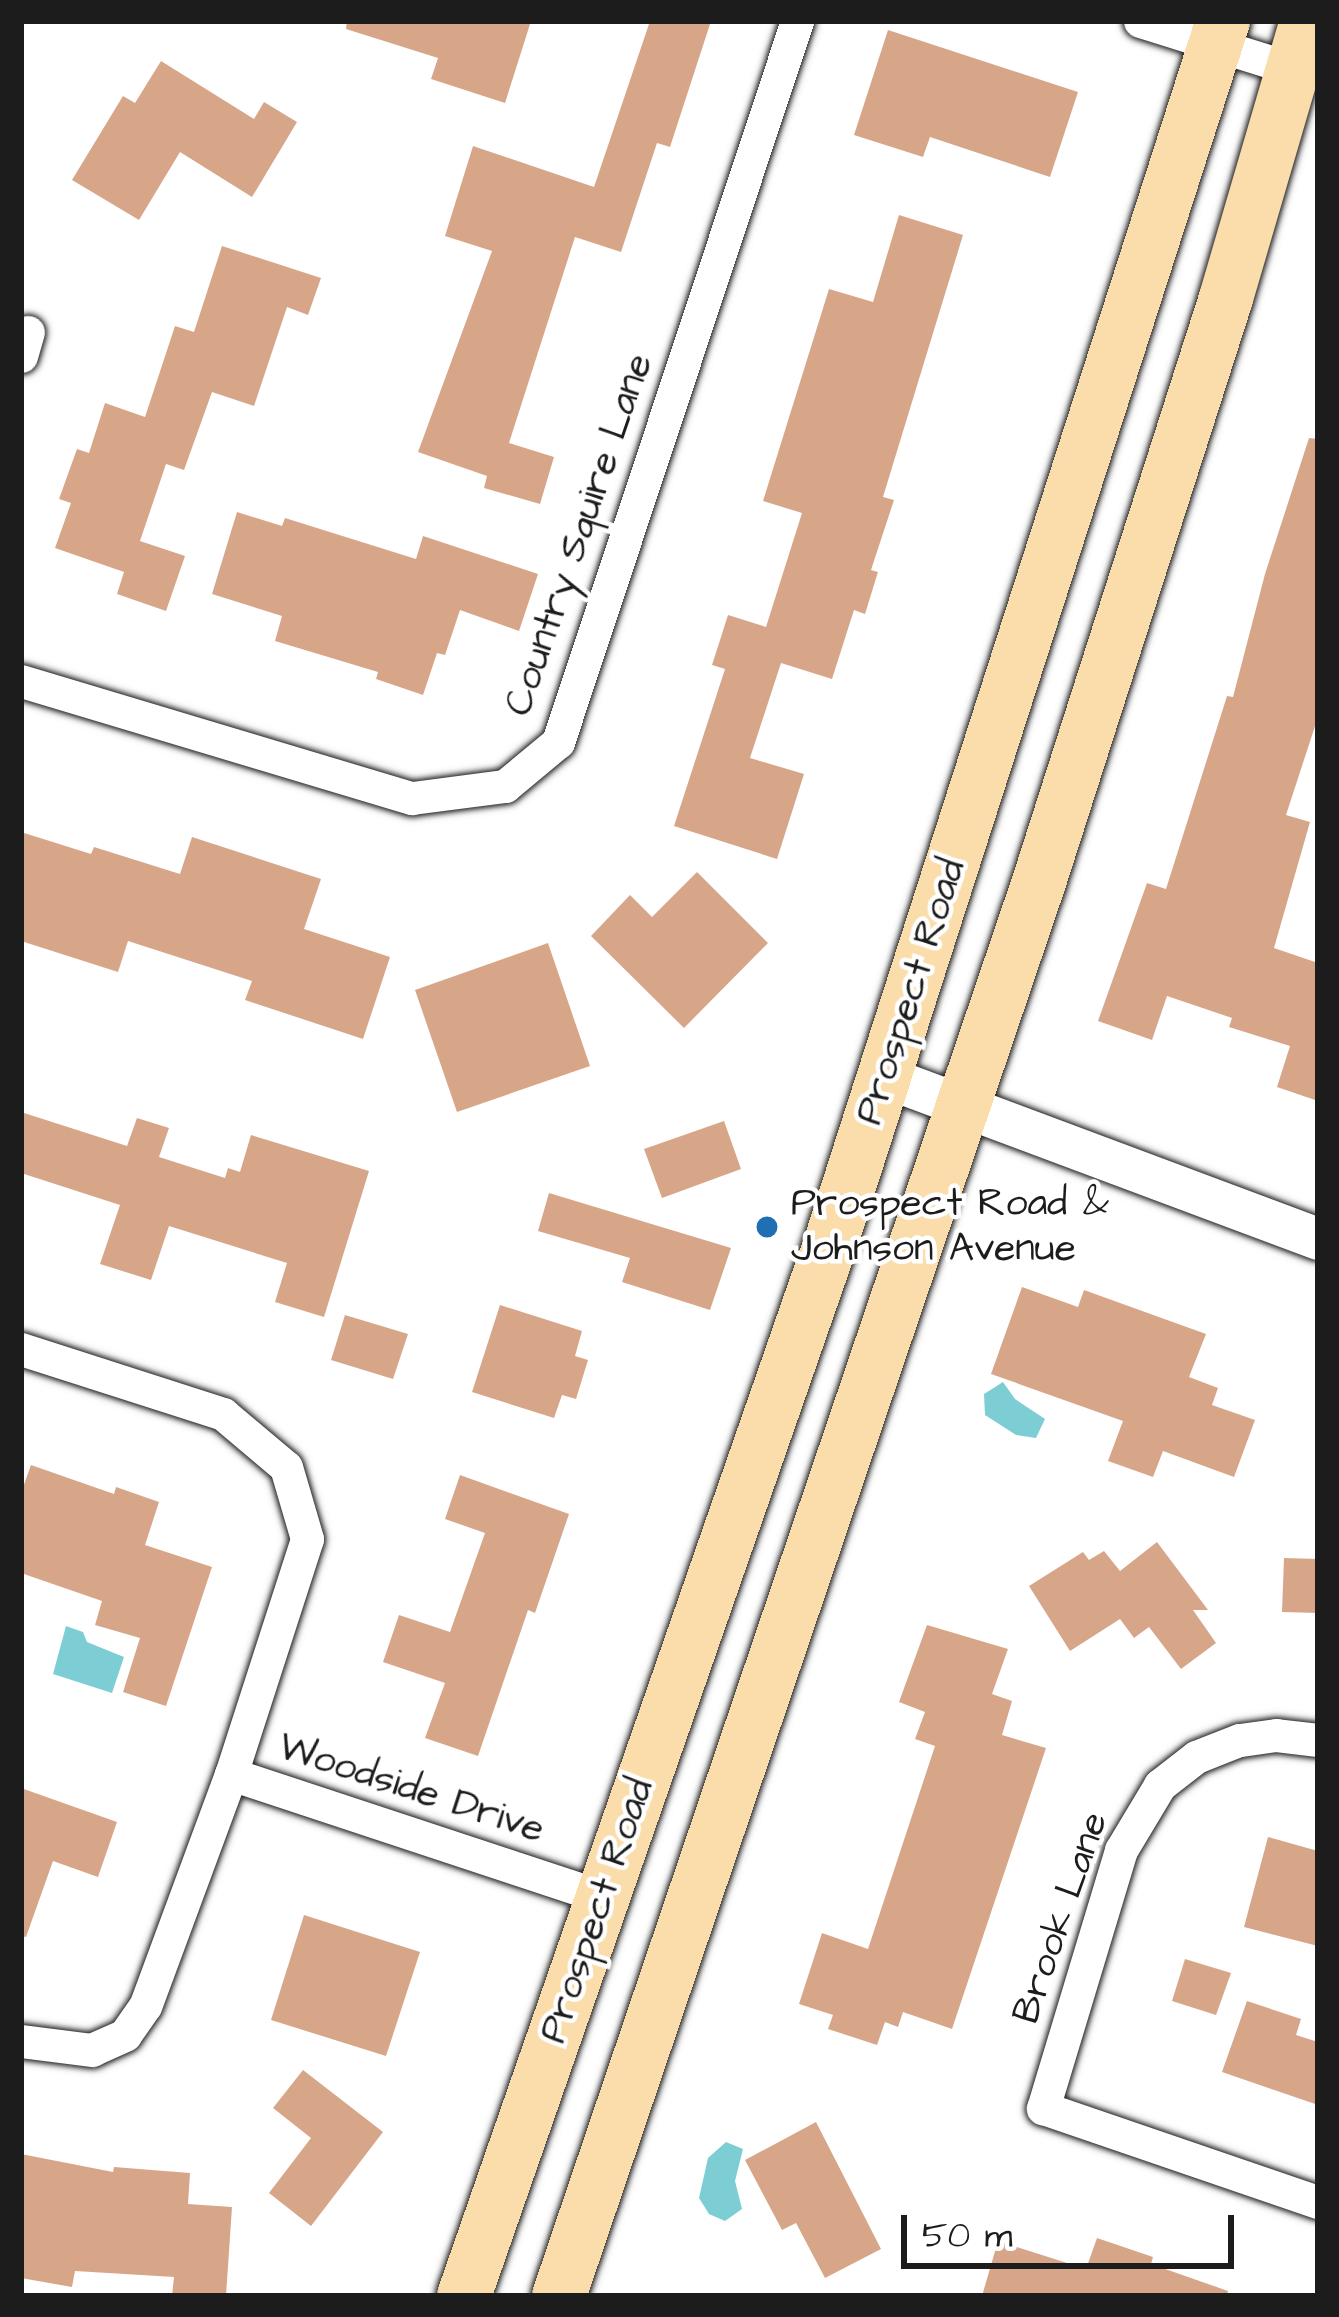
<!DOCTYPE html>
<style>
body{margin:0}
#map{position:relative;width:1339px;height:2317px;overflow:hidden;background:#fff;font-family:"Architects Daughter",sans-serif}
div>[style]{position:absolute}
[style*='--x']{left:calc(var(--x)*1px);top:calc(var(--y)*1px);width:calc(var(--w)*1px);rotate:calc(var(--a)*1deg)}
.water>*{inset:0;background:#7dced4}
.building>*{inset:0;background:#d7a689}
.roads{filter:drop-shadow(0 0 3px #1c1c1c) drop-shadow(0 0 3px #1c1c1c)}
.minor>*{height:33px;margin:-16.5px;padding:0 16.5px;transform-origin:16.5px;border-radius:16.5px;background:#fff}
.tertiary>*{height:42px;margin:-21px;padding:0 21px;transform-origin:21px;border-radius:21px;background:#fff}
.primary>*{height:54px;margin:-27px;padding:0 27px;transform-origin:27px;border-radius:27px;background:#faddab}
.dots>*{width:33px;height:33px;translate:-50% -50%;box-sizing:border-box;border:6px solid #fff;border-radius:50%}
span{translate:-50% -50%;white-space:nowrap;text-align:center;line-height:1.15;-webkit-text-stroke:9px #fff;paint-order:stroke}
.street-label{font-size:39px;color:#1c1c1c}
.poi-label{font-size:39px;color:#1c1c1c}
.left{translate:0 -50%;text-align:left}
.frame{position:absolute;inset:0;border:24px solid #1c1c1c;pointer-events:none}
.scale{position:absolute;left:901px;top:2215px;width:333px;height:54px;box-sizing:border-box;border:6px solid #1c1c1c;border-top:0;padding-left:15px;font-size:36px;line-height:42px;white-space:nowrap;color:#1c1c1c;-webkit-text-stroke:9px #fff;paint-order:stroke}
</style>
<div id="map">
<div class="water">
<div style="clip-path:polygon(1003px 1382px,1015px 1399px,1045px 1419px,1036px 1438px,1016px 1435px,985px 1415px,984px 1394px)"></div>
<div style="clip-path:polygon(66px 1626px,83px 1632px,87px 1642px,124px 1657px,112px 1693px,53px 1674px)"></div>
<div style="clip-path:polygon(726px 2142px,743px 2149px,735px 2181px,742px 2209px,725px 2221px,709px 2214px,699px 2198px,708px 2158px)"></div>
</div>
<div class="building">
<div style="clip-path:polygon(347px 21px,531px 21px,505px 103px,431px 79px,438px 58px,346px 29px)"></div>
<div style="clip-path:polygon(650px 21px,711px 21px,670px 147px,657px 143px,621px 252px,575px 237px,509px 443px,554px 457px,540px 504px,484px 488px,487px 476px,418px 452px,492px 251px,445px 236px,473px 146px,594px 187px)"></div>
<div style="clip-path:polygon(888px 30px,1078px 92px,1050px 177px,930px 137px,923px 157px,854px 135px)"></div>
<div style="clip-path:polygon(161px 61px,254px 119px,264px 102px,297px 122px,252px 197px,180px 152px,139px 220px,72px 180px,123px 96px,135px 103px)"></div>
<div style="clip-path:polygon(899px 215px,963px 235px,883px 497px,894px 500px,871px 570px,878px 572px,865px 614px,854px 610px,832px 679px,781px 663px,750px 758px,804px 774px,777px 859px,674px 826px,725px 669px,712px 665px,728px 615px,766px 627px,802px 513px,763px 501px,829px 289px,873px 302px)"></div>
<div style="clip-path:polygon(222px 246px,321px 278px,308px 315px,287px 307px,254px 406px,212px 392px,184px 470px,166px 464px,140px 541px,185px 556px,166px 611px,117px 594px,124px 572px,55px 548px,71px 503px,59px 499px,77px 449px,89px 453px,105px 403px,145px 417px,175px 326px,194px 332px)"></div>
<div style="clip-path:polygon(1309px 438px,1318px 439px,1318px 717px,1286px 815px,1310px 822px,1274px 948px,1318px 963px,1318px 1101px,1277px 1087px,1290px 1046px,1229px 1027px,1232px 1018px,1167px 996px,1152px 1040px,1098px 1021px,1147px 883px,1166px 889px,1227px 696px,1233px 697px,1265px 574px)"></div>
<div style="clip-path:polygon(237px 512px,282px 526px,285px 518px,416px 559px,423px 536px,538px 574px,519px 631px,460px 610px,445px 655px,437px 653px,423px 695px,376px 679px,378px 672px,275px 641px,282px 616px,212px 594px)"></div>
<div style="clip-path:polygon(21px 832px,91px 854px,94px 847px,180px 874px,192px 837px,321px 879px,304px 929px,390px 957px,363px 1039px,245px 1000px,252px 981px,128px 941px,118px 972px,21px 941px)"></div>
<div style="clip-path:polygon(697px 872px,768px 943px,684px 1028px,591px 936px,630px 895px,652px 917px)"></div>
<div style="clip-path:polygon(548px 943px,590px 1066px,457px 1112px,415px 990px)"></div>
<div style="clip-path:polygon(21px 1112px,127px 1146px,137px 1118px,169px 1128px,159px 1157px,225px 1178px,228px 1168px,240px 1172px,251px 1135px,369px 1171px,324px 1317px,275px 1302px,287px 1263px,169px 1226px,151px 1280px,100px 1264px,120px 1205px,21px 1173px)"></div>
<div style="clip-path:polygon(724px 1121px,741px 1169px,662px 1198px,644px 1149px)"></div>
<div style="clip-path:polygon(549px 1193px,731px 1248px,710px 1310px,622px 1282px,630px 1258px,538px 1231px)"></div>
<div style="clip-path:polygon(1022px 1287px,1078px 1307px,1084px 1290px,1206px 1334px,1189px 1377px,1218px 1388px,1212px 1405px,1255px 1420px,1234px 1477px,1163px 1451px,1153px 1477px,1108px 1461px,1123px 1421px,991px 1374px)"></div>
<div style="clip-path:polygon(500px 1305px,582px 1331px,575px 1356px,588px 1360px,576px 1399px,562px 1395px,554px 1418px,472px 1392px)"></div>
<div style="clip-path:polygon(345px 1315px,408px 1334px,393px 1379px,331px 1360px)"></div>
<div style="clip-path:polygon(31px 1465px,114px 1494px,116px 1487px,159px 1502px,145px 1545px,212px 1567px,166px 1706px,123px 1692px,140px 1638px,95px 1625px,102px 1601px,21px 1573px,21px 1493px)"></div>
<div style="clip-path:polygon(460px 1475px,569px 1514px,535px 1613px,528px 1610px,478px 1756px,425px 1738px,445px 1683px,383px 1662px,399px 1615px,450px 1632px,485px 1533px,445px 1519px)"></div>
<div style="clip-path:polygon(1157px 1542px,1208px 1610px,1193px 1610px,1216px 1643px,1181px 1669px,1149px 1627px,1134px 1638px,1120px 1619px,1070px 1651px,1029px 1586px,1083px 1552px,1089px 1560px,1104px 1551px,1120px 1571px)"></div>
<div style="clip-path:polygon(1284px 1558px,1318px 1559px,1318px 1613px,1282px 1612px)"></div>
<div style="clip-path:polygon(927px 1625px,1008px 1649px,992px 1694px,1012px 1701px,1002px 1735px,1046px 1748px,952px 2029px,903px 2012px,898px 2027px,885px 2022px,877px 2045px,828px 2029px,833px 2015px,799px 2004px,822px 1933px,868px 1949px,935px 1746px,915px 1739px,925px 1712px,899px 1702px)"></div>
<div style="clip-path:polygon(21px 1788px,117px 1822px,98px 1877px,53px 1861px,26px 1937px,21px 1936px)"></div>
<div style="clip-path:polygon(1268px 1837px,1318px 1851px,1318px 1946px,1244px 1927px)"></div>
<div style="clip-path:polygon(304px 1915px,420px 1952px,386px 2056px,271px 2020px)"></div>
<div style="clip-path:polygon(1185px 1959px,1231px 1973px,1216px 2015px,1172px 2001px)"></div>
<div style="clip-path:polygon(1247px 2001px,1301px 2019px,1296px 2035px,1318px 2042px,1318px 2105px,1222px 2072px)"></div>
<div style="clip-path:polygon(303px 2070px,383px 2132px,311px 2226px,269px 2193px,311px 2138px,273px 2108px)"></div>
<div style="clip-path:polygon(816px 2122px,881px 2249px,825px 2278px,796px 2223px,782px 2230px,745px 2160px)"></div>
<div style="clip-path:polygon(21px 2154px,113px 2172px,114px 2167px,190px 2173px,188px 2204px,232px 2207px,226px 2296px,172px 2296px,174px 2277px,75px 2271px,72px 2287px,21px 2278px)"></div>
<div style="clip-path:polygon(1097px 2238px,1153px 2257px,1151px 2264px,1228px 2291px,1227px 2296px,982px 2296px,998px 2241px,1086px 2269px)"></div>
</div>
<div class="roads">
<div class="minor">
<div style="--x:1140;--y:21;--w:160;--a:17.4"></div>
<div style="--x:21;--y:356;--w:25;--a:-74"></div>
<div style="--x:21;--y:681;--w:408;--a:16.7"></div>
<div style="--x:412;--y:798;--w:94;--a:-7.4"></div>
<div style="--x:505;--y:786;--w:69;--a:-39.7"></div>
<div style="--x:558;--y:742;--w:760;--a:-71.66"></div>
<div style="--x:21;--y:1349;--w:212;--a:17.8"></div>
<div style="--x:223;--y:1414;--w:82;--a:40.1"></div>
<div style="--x:286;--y:1467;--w:75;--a:73.7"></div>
<div style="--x:307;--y:1539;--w:247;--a:107.9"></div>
<div style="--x:231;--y:1774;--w:247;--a:110.3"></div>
<div style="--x:145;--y:2006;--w:35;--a:125"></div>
<div style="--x:125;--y:2035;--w:36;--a:156"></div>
<div style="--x:92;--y:2050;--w:72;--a:-172.8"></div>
<div style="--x:1318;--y:1740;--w:42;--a:-173.2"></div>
<div style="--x:1276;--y:1735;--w:37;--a:172"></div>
<div style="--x:1239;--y:1740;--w:46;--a:158.4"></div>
<div style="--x:1196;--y:1757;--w:46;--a:142.1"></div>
<div style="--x:1160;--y:1785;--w:76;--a:121"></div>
<div style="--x:1121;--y:1850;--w:270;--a:106.8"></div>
<div style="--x:1043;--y:2108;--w:291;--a:18.9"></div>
<div style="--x:231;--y:1774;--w:392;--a:18.3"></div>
</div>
<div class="tertiary">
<div style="--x:885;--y:1077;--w:462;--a:20.5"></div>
</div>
<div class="primary">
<div style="--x:464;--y:2296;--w:1110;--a:-70.8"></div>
<div style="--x:829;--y:1248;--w:1289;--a:-72.2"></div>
<div style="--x:559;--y:2296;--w:1493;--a:-71.25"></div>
<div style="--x:1039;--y:882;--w:613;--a:-72.24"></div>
<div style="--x:1226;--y:298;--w:289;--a:-73.7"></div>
</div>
</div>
<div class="dots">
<div style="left:767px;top:1227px;background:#1f6fb2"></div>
</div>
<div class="street-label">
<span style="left:580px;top:535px;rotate:-71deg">Country Squire Lane</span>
<span style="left:912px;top:992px;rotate:-72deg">Prospect Road</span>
<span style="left:411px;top:1789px;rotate:18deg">Woodside Drive</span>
<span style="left:598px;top:1911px;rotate:-71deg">Prospect Road</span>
<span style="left:1061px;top:1918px;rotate:-71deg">Brook Lane</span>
</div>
<div class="poi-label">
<span class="left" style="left:791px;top:1227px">Prospect Road &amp;<br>Johnson Avenue</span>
</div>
<div class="frame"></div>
<div class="scale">50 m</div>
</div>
